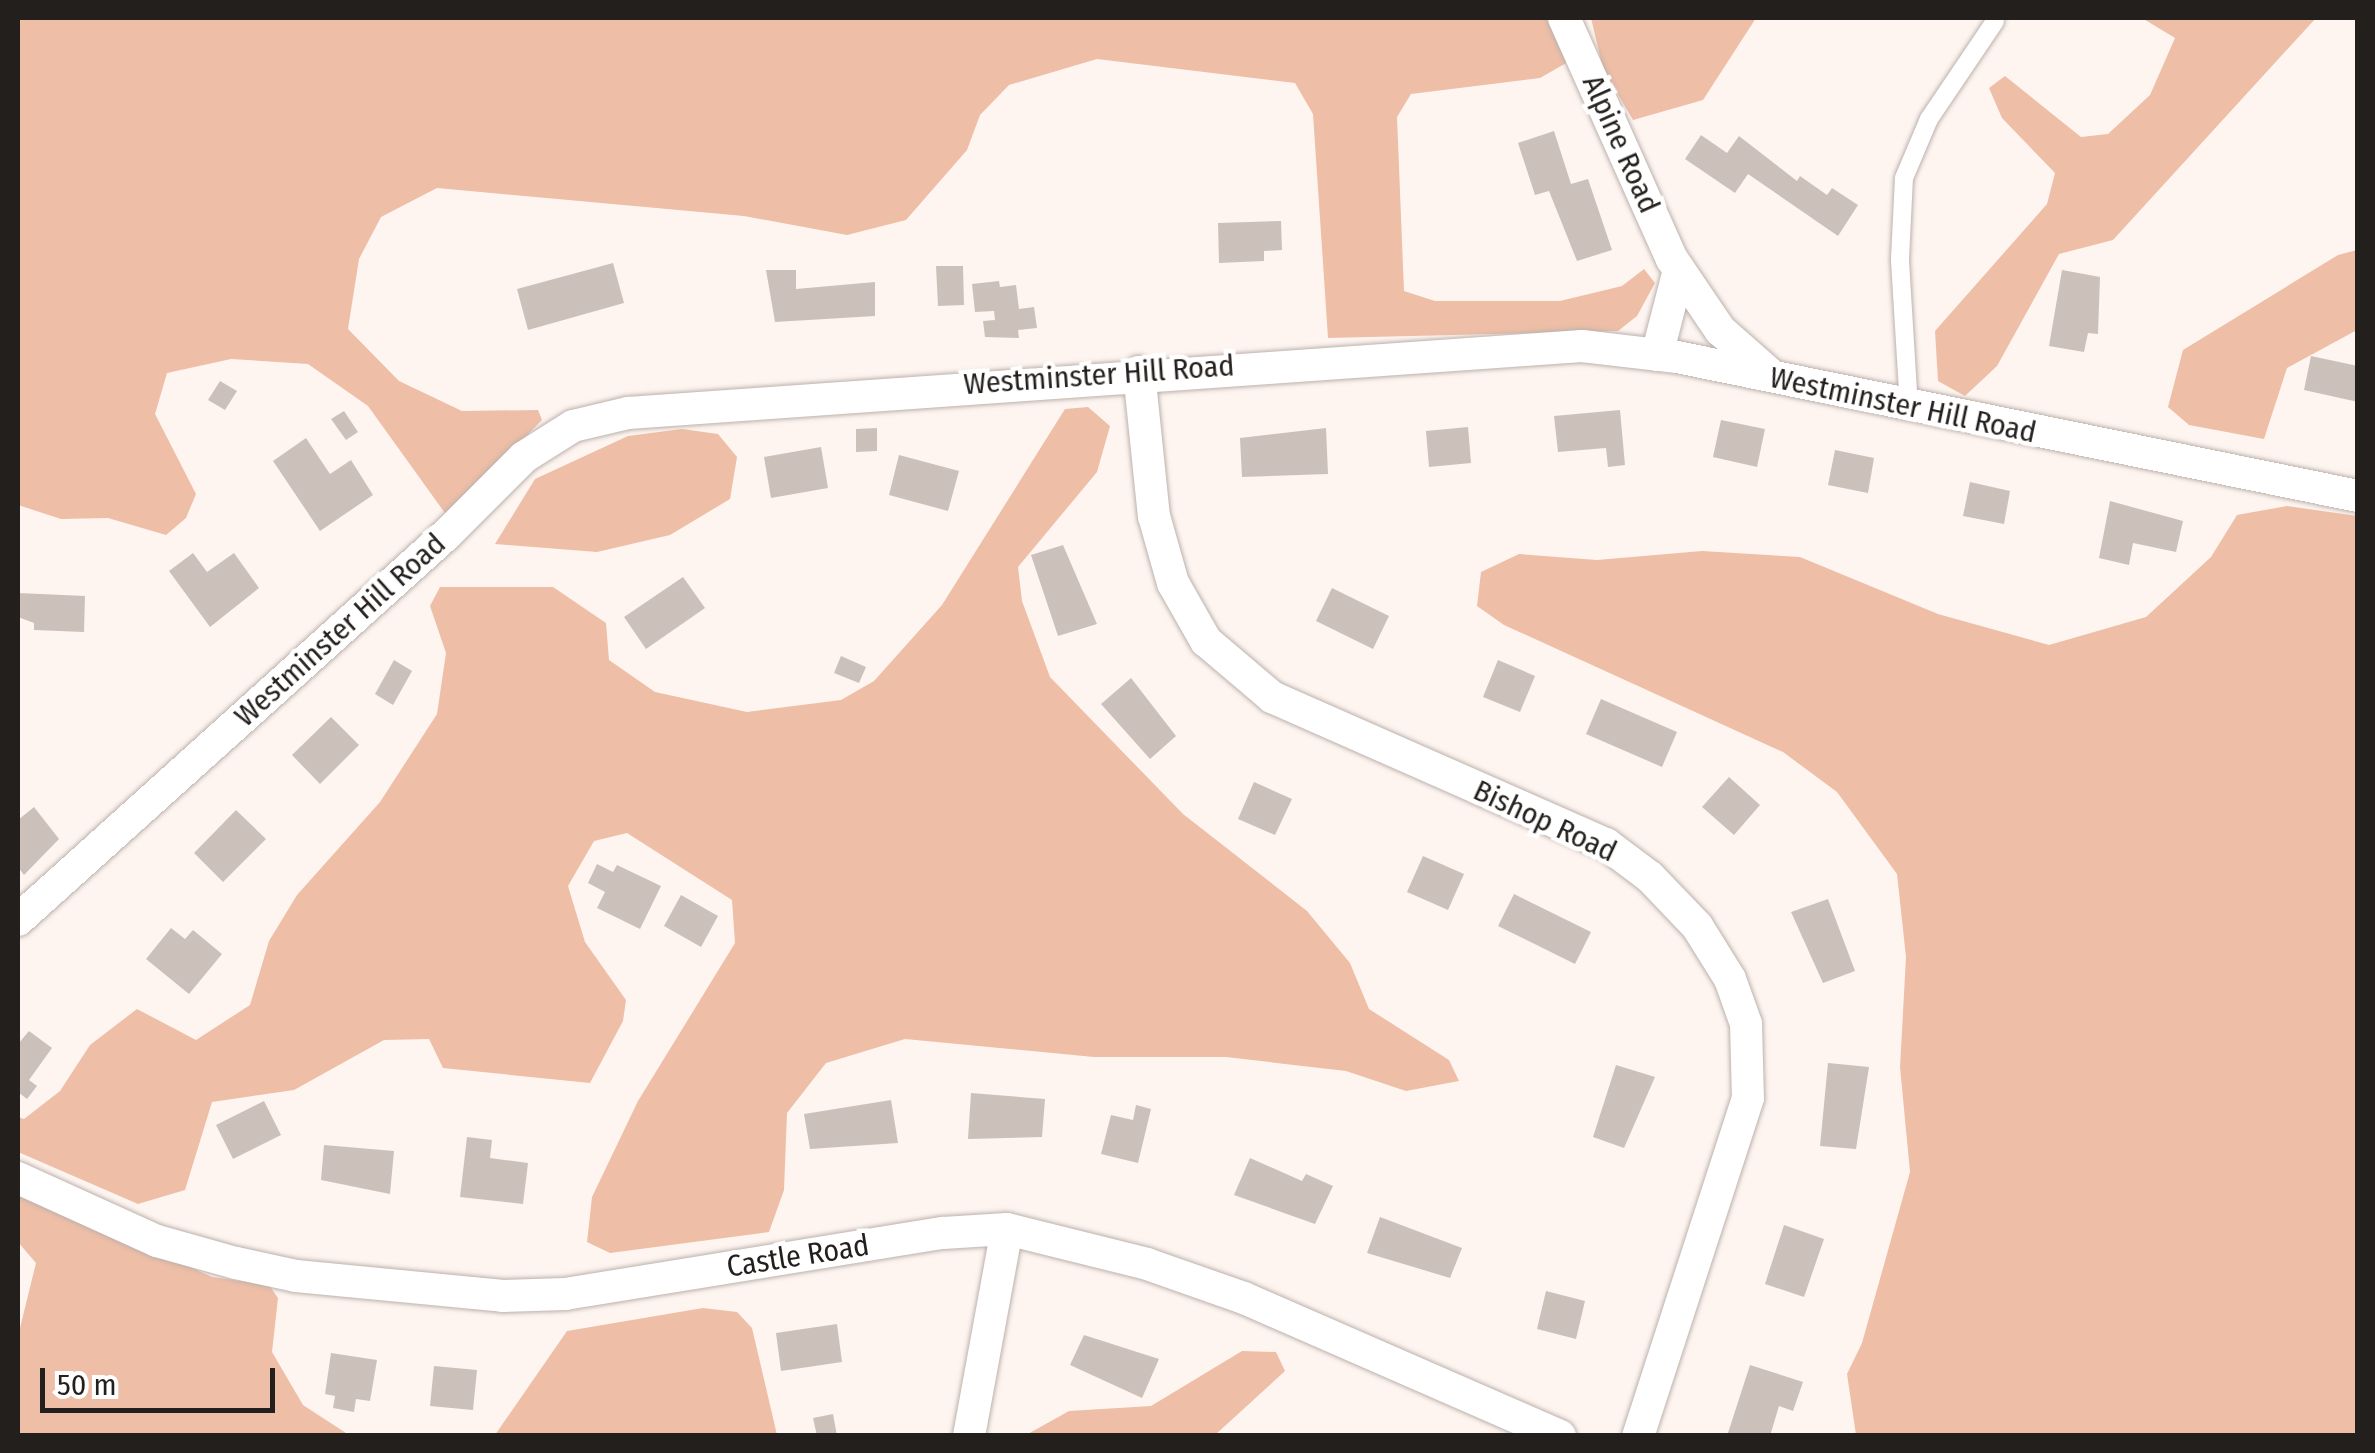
<!DOCTYPE html>
<style>
body{margin:0}
#map{position:relative;width:2375px;height:1453px;overflow:hidden;background:#fef5f0;font-family:"Fira Sans Condensed",sans-serif}
div>[style]{position:absolute}
[style*='--x']{left:calc(var(--x)*1px);top:calc(var(--y)*1px);width:calc(var(--w)*1px);rotate:calc(var(--a)*1deg)}
.green>*{inset:0;background:#eebea7}
.building>*{inset:0;background:#ccc0bb}
.roads{filter:drop-shadow(0 0 2px #bcb1ac) drop-shadow(0 0 2px #bcb1ac)}
.service>*{height:18px;margin:-9px;padding:0 9px;transform-origin:9px;border-radius:9px;background:#fff}
.minor>*{height:32px;margin:-16px;padding:0 16px;transform-origin:16px;border-radius:16px;background:#fff}
span{translate:-50% -50%;white-space:nowrap;text-align:center;line-height:1.15;-webkit-text-stroke:9px #fff;paint-order:stroke}
.street-label{font-size:30px;color:#231f1d}
.frame{position:absolute;inset:0;border:20px solid #231f1d;pointer-events:none}
.scale{position:absolute;left:40px;top:1368px;width:235px;height:45px;box-sizing:border-box;border:5px solid #231f1d;border-top:0;padding-left:12px;font-size:30px;line-height:35px;white-space:nowrap;color:#231f1d;-webkit-text-stroke:8px #fff;paint-order:stroke}
</style>
<div id="map">
<div class="green">
<div style="clip-path:polygon(18px 18px,1550px 18px,1568px 62px,1540px 78px,1411px 94px,1397px 117px,1404px 291px,1435px 301px,1560px 301px,1622px 286px,1644px 269px,1655px 283px,1637px 316px,1618px 331px,1328px 338px,1313px 114px,1295px 83px,1097px 59px,1009px 85px,980px 115px,967px 150px,906px 220px,847px 235px,744px 216px,437px 188px,381px 217px,359px 259px,348px 329px,399px 381px,462px 411px,538px 410px,542px 420px,447px 516px,368px 406px,308px 364px,231px 359px,167px 373px,155px 414px,196px 494px,186px 518px,166px 535px,108px 518px,61px 519px,18px 505px)"></div>
<div style="clip-path:polygon(1591px 18px,1756px 18px,1703px 100px,1633px 120px,1603px 69px)"></div>
<div style="clip-path:polygon(2142px 18px,2316px 18px,2113px 240px,2059px 254px,1997px 366px,1965px 396px,1938px 381px,1935px 331px,2047px 204px,2055px 173px,2002px 118px,1989px 88px,2005px 76px,2081px 137px,2108px 134px,2150px 95px,2175px 38px)"></div>
<div style="clip-path:polygon(2357px 250px,2357px 330px,2287px 368px,2264px 439px,2189px 425px,2168px 407px,2183px 350px,2338px 255px)"></div>
<div style="clip-path:polygon(1088px 407px,1110px 426px,1097px 472px,1018px 567px,1022px 601px,1050px 677px,1183px 814px,1307px 911px,1350px 963px,1369px 1009px,1449px 1060px,1459px 1081px,1406px 1091px,1346px 1071px,1226px 1057px,1094px 1057px,905px 1039px,826px 1063px,787px 1113px,784px 1190px,769px 1232px,610px 1253px,587px 1242px,592px 1197px,638px 1101px,735px 943px,732px 900px,627px 833px,594px 841px,568px 886px,585px 942px,626px 1000px,623px 1021px,590px 1083px,443px 1068px,429px 1039px,384px 1040px,294px 1090px,212px 1102px,185px 1190px,138px 1204px,18px 1152px,18px 1117px,24px 1119px,60px 1091px,90px 1045px,137px 1009px,196px 1040px,250px 1005px,269px 941px,297px 895px,380px 802px,437px 714px,446px 653px,430px 606px,440px 587px,553px 587px,606px 623px,609px 660px,655px 692px,747px 712px,841px 700px,874px 681px,942px 605px,1065px 409px)"></div>
<div style="clip-path:polygon(682px 429px,718px 434px,737px 457px,730px 499px,670px 535px,597px 552px,495px 544px,535px 479px,628px 436px)"></div>
<div style="clip-path:polygon(2287px 506px,2357px 516px,2357px 1435px,1856px 1435px,1847px 1374px,1862px 1343px,1910px 1172px,1900px 1067px,1906px 957px,1897px 874px,1837px 792px,1783px 752px,1504px 625px,1477px 606px,1481px 572px,1519px 554px,1597px 560px,1702px 551px,1800px 557px,1938px 614px,2049px 645px,2146px 617px,2211px 557px,2237px 515px)"></div>
<div style="clip-path:polygon(18px 1188px,212px 1277px,269px 1285px,278px 1298px,272px 1352px,303px 1405px,349px 1435px,18px 1435px,18px 1336px,36px 1263px,18px 1242px)"></div>
<div style="clip-path:polygon(703px 1308px,737px 1312px,752px 1328px,777px 1435px,495px 1435px,567px 1331px)"></div>
<div style="clip-path:polygon(1242px 1351px,1276px 1352px,1285px 1371px,1215px 1435px,1026px 1435px,1069px 1411px,1151px 1406px)"></div>
</div>
<div class="building">
<div style="clip-path:polygon(1554px 131px,1571px 184px,1588px 179px,1612px 250px,1577px 261px,1549px 191px,1535px 195px,1518px 143px)"></div>
<div style="clip-path:polygon(1701px 135px,1727px 153px,1739px 136px,1797px 181px,1800px 176px,1827px 195px,1832px 188px,1858px 205px,1838px 236px,1748px 174px,1735px 193px,1685px 159px)"></div>
<div style="clip-path:polygon(1281px 221px,1282px 250px,1264px 251px,1264px 261px,1219px 263px,1218px 223px)"></div>
<div style="clip-path:polygon(613px 263px,624px 303px,528px 330px,517px 289px)"></div>
<div style="clip-path:polygon(936px 266px,963px 266px,964px 305px,938px 306px)"></div>
<div style="clip-path:polygon(766px 270px,796px 270px,796px 289px,875px 282px,875px 316px,775px 322px)"></div>
<div style="clip-path:polygon(2062px 270px,2100px 277px,2098px 334px,2088px 333px,2084px 352px,2049px 346px)"></div>
<div style="clip-path:polygon(999px 281px,1000px 287px,1016px 285px,1019px 309px,1034px 307px,1037px 328px,1018px 330px,1019px 338px,985px 337px,983px 321px,995px 320px,994px 311px,975px 312px,972px 284px)"></div>
<div style="clip-path:polygon(2311px 356px,2358px 366px,2358px 402px,2304px 390px)"></div>
<div style="clip-path:polygon(220px 381px,237px 391px,225px 410px,208px 400px)"></div>
<div style="clip-path:polygon(1620px 410px,1625px 465px,1608px 467px,1606px 448px,1558px 452px,1554px 416px)"></div>
<div style="clip-path:polygon(344px 411px,358px 432px,346px 440px,331px 419px)"></div>
<div style="clip-path:polygon(1721px 420px,1765px 429px,1757px 467px,1713px 457px)"></div>
<div style="clip-path:polygon(1468px 427px,1471px 463px,1429px 467px,1426px 431px)"></div>
<div style="clip-path:polygon(877px 428px,877px 451px,856px 452px,856px 429px)"></div>
<div style="clip-path:polygon(1326px 428px,1328px 474px,1242px 477px,1240px 438px)"></div>
<div style="clip-path:polygon(306px 438px,330px 474px,351px 460px,373px 495px,320px 531px,273px 461px)"></div>
<div style="clip-path:polygon(821px 447px,828px 488px,771px 498px,764px 457px)"></div>
<div style="clip-path:polygon(1835px 450px,1874px 458px,1868px 493px,1828px 485px)"></div>
<div style="clip-path:polygon(899px 455px,959px 471px,948px 511px,889px 495px)"></div>
<div style="clip-path:polygon(1970px 482px,2010px 491px,2004px 524px,1963px 516px)"></div>
<div style="clip-path:polygon(2110px 501px,2183px 521px,2176px 552px,2133px 543px,2129px 565px,2099px 558px)"></div>
<div style="clip-path:polygon(1063px 545px,1097px 624px,1058px 636px,1031px 555px)"></div>
<div style="clip-path:polygon(193px 553px,207px 572px,234px 553px,259px 588px,210px 627px,169px 571px)"></div>
<div style="clip-path:polygon(683px 577px,705px 608px,646px 649px,624px 617px)"></div>
<div style="clip-path:polygon(1332px 588px,1389px 616px,1373px 649px,1316px 621px)"></div>
<div style="clip-path:polygon(18px 593px,85px 596px,84px 632px,34px 630px,34px 623px,18px 617px)"></div>
<div style="clip-path:polygon(841px 656px,866px 667px,859px 683px,834px 673px)"></div>
<div style="clip-path:polygon(394px 660px,412px 671px,393px 705px,375px 694px)"></div>
<div style="clip-path:polygon(1498px 660px,1535px 676px,1520px 712px,1483px 697px)"></div>
<div style="clip-path:polygon(1131px 678px,1176px 736px,1150px 759px,1101px 704px)"></div>
<div style="clip-path:polygon(1601px 699px,1677px 732px,1662px 767px,1586px 734px)"></div>
<div style="clip-path:polygon(331px 717px,359px 745px,320px 784px,292px 755px)"></div>
<div style="clip-path:polygon(1729px 777px,1760px 805px,1734px 835px,1702px 807px)"></div>
<div style="clip-path:polygon(1254px 782px,1292px 799px,1275px 835px,1238px 819px)"></div>
<div style="clip-path:polygon(34px 807px,59px 839px,24px 875px,18px 867px,18px 820px)"></div>
<div style="clip-path:polygon(236px 810px,266px 839px,223px 882px,194px 853px)"></div>
<div style="clip-path:polygon(1423px 856px,1464px 874px,1448px 910px,1407px 892px)"></div>
<div style="clip-path:polygon(597px 864px,613px 872px,617px 865px,661px 886px,640px 929px,597px 908px,605px 892px,588px 883px)"></div>
<div style="clip-path:polygon(1514px 894px,1591px 932px,1575px 964px,1498px 926px)"></div>
<div style="clip-path:polygon(681px 895px,718px 916px,701px 947px,664px 926px)"></div>
<div style="clip-path:polygon(1828px 899px,1855px 971px,1823px 983px,1791px 912px)"></div>
<div style="clip-path:polygon(171px 928px,185px 939px,193px 930px,222px 954px,189px 994px,146px 959px)"></div>
<div style="clip-path:polygon(29px 1031px,52px 1048px,29px 1080px,37px 1086px,27px 1099px,18px 1092px,18px 1044px)"></div>
<div style="clip-path:polygon(1828px 1063px,1869px 1067px,1856px 1149px,1820px 1146px)"></div>
<div style="clip-path:polygon(1616px 1065px,1655px 1077px,1624px 1148px,1593px 1137px)"></div>
<div style="clip-path:polygon(971px 1093px,1045px 1099px,1042px 1137px,968px 1139px)"></div>
<div style="clip-path:polygon(891px 1100px,898px 1143px,810px 1149px,804px 1114px)"></div>
<div style="clip-path:polygon(264px 1101px,281px 1135px,233px 1159px,216px 1125px)"></div>
<div style="clip-path:polygon(1136px 1105px,1151px 1109px,1138px 1163px,1101px 1154px,1111px 1115px,1133px 1120px)"></div>
<div style="clip-path:polygon(467px 1137px,492px 1140px,490px 1158px,528px 1163px,523px 1204px,460px 1197px)"></div>
<div style="clip-path:polygon(324px 1145px,394px 1151px,390px 1194px,321px 1180px)"></div>
<div style="clip-path:polygon(1250px 1158px,1302px 1181px,1306px 1174px,1333px 1186px,1315px 1224px,1234px 1195px)"></div>
<div style="clip-path:polygon(1380px 1217px,1462px 1248px,1450px 1278px,1367px 1253px)"></div>
<div style="clip-path:polygon(1784px 1225px,1824px 1239px,1804px 1297px,1765px 1284px)"></div>
<div style="clip-path:polygon(1546px 1291px,1585px 1301px,1576px 1339px,1537px 1329px)"></div>
<div style="clip-path:polygon(837px 1324px,842px 1362px,781px 1371px,776px 1333px)"></div>
<div style="clip-path:polygon(1084px 1335px,1159px 1359px,1142px 1398px,1070px 1365px)"></div>
<div style="clip-path:polygon(331px 1353px,377px 1360px,370px 1401px,356px 1399px,354px 1412px,333px 1408px,335px 1396px,325px 1394px)"></div>
<div style="clip-path:polygon(1750px 1365px,1803px 1382px,1793px 1411px,1779px 1406px,1770px 1436px,1727px 1436px)"></div>
<div style="clip-path:polygon(434px 1366px,477px 1370px,473px 1410px,430px 1406px)"></div>
<div style="clip-path:polygon(833px 1414px,837px 1436px,817px 1436px,813px 1418px)"></div>
</div>
<div class="roads">
<div class="service">
<div style="--x:1909;--y:408;--w:149;--a:-93.5"></div>
<div style="--x:1900;--y:259;--w:81;--a:-87.2"></div>
<div style="--x:1904;--y:178;--w:64;--a:-67"></div>
<div style="--x:1929;--y:119;--w:118;--a:-56"></div>
</div>
<div class="minor">
<div style="--x:1564;--y:18;--w:264;--a:65.9"></div>
<div style="--x:1672;--y:259;--w:86;--a:55.9"></div>
<div style="--x:1720;--y:330;--w:65;--a:41.3"></div>
<div style="--x:1657;--y:355;--w:88;--a:-75.5"></div>
<div style="--x:1139;--y:372;--w:145;--a:84.1"></div>
<div style="--x:1154;--y:516;--w:70;--a:74.2"></div>
<div style="--x:1173;--y:583;--w:67;--a:60.4"></div>
<div style="--x:1206;--y:641;--w:87;--a:40.3"></div>
<div style="--x:1272;--y:697;--w:365;--a:23.8"></div>
<div style="--x:1606;--y:844;--w:55;--a:36.9"></div>
<div style="--x:1650;--y:877;--w:68;--a:46.2"></div>
<div style="--x:1697;--y:926;--w:62;--a:58.1"></div>
<div style="--x:1730;--y:979;--w:48;--a:70.4"></div>
<div style="--x:1746;--y:1024;--w:74;--a:88.5"></div>
<div style="--x:1748;--y:1098;--w:355;--a:108"></div>
<div style="--x:18;--y:920;--w:577;--a:-41.98"></div>
<div style="--x:447;--y:534;--w:109;--a:-45"></div>
<div style="--x:524;--y:457;--w:58;--a:-32.3"></div>
<div style="--x:573;--y:426;--w:57;--a:-13.3"></div>
<div style="--x:628;--y:413;--w:956;--a:-4.02"></div>
<div style="--x:1582;--y:346;--w:96;--a:6.6"></div>
<div style="--x:1677;--y:357;--w:695;--a:11.54"></div>
<div style="--x:18;--y:1178;--w:153;--a:24.4"></div>
<div style="--x:157;--y:1241;--w:82;--a:15.6"></div>
<div style="--x:236;--y:1263;--w:61;--a:12.2"></div>
<div style="--x:296;--y:1276;--w:208;--a:5.5"></div>
<div style="--x:503;--y:1296;--w:62;--a:-1.8"></div>
<div style="--x:565;--y:1294;--w:383;--a:-9.2"></div>
<div style="--x:943;--y:1233;--w:64;--a:-3.6"></div>
<div style="--x:1007;--y:1229;--w:144;--a:14"></div>
<div style="--x:1147;--y:1264;--w:103;--a:19.3"></div>
<div style="--x:1244;--y:1298;--w:345;--a:23.6"></div>
<div style="--x:969;--y:1436;--w:210;--a:-79.6"></div>
</div>
</div>
<div class="street-label">
<span style="left:1621px;top:144px;rotate:66deg">Alpine Road</span>
<span style="left:1099px;top:375px;rotate:-4deg">Westminster Hill Road</span>
<span style="left:1903px;top:405px;rotate:12deg">Westminster Hill Road</span>
<span style="left:340px;top:630px;rotate:-42deg">Westminster Hill Road</span>
<span style="left:1545px;top:821px;rotate:25deg">Bishop Road</span>
<span style="left:798px;top:1256px;rotate:-9deg">Castle Road</span>
</div>
<div class="frame"></div>
<div class="scale">50 m</div>
</div>
